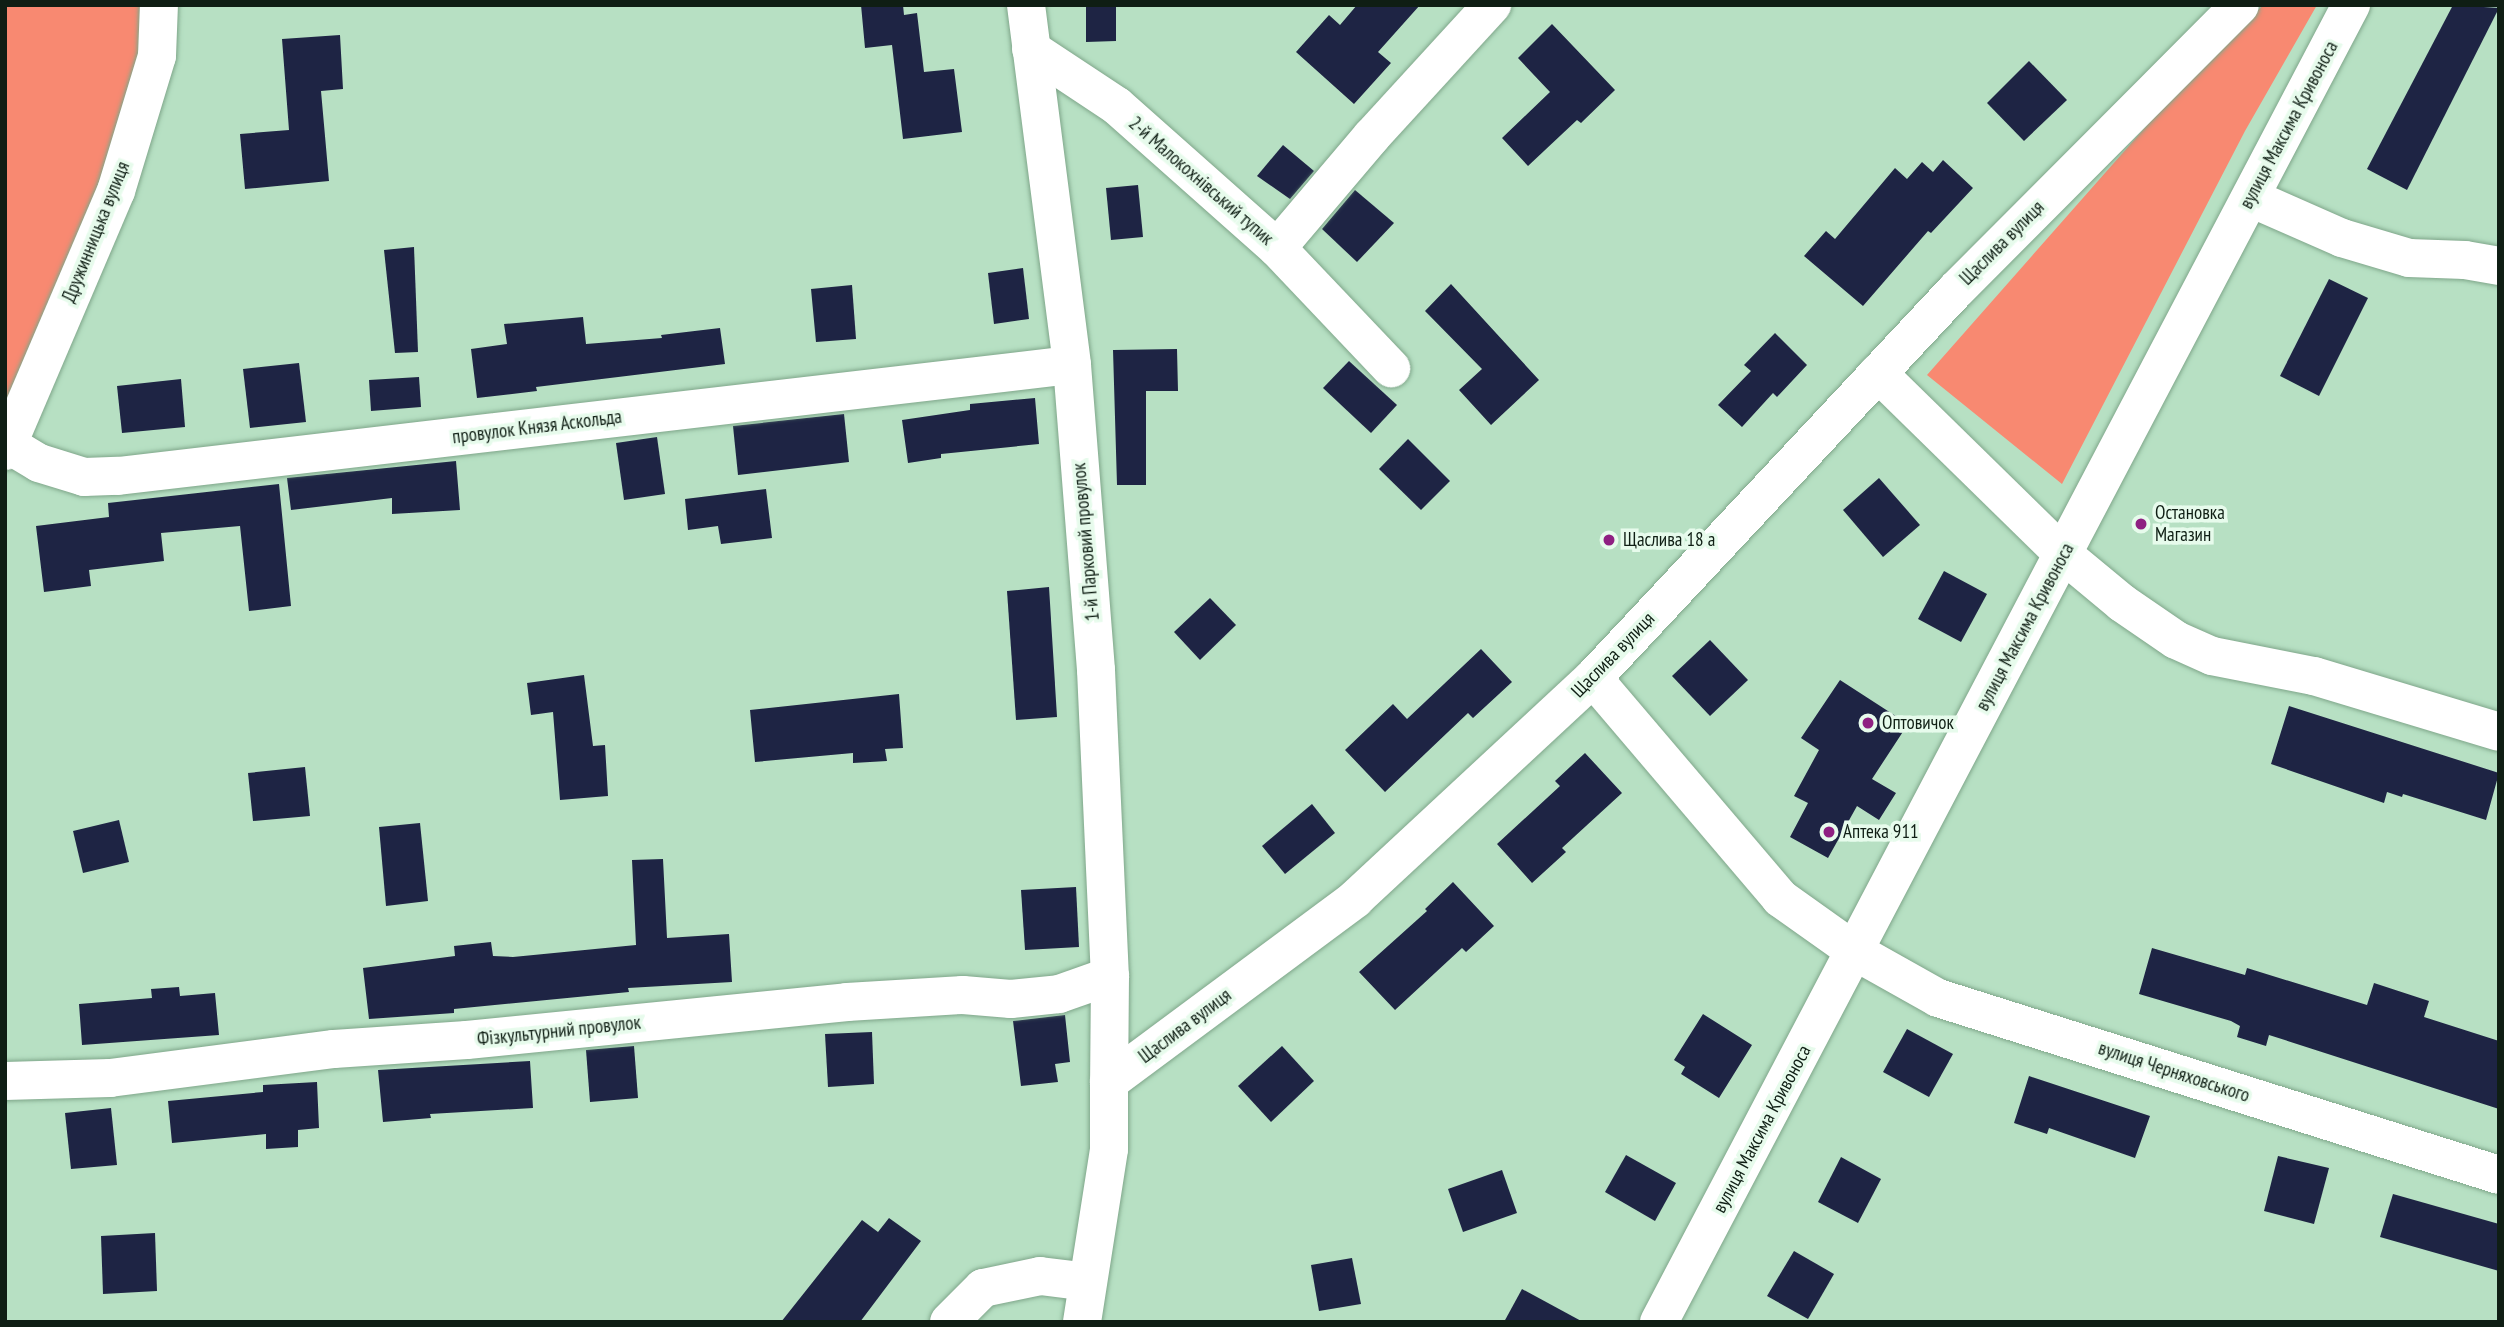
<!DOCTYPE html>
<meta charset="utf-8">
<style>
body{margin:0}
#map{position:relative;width:2504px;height:1327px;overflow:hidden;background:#b7e0c3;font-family:"PT Sans Narrow",sans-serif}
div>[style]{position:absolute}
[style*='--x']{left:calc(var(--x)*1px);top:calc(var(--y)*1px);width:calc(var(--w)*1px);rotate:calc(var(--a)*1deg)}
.green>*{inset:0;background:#f88971}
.building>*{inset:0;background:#1e2444}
.roads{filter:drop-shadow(0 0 2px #7fa68a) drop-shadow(0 0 2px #7fa68a)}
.minor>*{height:38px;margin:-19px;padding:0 19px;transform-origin:19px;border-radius:19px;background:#fff}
.dots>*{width:19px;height:19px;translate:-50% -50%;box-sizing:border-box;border:4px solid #e7fbec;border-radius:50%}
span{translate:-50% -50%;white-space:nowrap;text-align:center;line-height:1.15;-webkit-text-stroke:7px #e7fbec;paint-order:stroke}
.street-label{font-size:19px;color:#0f1e14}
.poi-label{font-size:19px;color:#0f1e14}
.left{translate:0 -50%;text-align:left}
.frame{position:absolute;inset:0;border:7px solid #0f1e14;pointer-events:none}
</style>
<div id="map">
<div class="green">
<div style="clip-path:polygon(5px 5px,142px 5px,140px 60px,80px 240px,5px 414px)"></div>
<div style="clip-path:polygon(2263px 5px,2317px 5px,2245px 131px,2062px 484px,1927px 375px,2150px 122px)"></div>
</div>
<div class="building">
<div style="clip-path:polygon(861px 5px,903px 5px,904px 15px,917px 13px,924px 72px,954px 69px,962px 132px,903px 139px,892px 45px,865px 48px)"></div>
<div style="clip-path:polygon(1086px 5px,1116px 5px,1116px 41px,1086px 42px)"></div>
<div style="clip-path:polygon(1357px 5px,1420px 5px,1378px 52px,1391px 63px,1354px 104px,1296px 52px,1329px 15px,1340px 25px)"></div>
<div style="clip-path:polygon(2453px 5px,2499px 8px,2407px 190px,2367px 169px)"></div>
<div style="clip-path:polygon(1552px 24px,1615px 90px,1581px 123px,1577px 120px,1528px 166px,1502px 138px,1550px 92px,1518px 58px)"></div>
<div style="clip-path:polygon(340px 35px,343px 89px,321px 91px,329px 181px,245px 189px,240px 134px,289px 130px,282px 39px)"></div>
<div style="clip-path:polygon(2029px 61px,2067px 100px,2024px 141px,1987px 103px)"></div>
<div style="clip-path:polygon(1283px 145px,1314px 171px,1290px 199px,1257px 176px)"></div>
<div style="clip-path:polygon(1943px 160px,1973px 188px,1931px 233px,1928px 231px,1863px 306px,1804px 256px,1826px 231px,1835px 239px,1895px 168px,1907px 179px,1922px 162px,1933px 172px)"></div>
<div style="clip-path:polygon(1138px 185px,1143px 237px,1111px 240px,1106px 188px)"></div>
<div style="clip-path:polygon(1355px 190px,1394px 223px,1357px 262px,1322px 229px)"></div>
<div style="clip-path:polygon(414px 247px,418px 352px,395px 353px,384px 250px)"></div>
<div style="clip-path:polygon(1023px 268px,1029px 319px,994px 324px,988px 273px)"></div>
<div style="clip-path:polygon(2329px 279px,2368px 298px,2319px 396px,2280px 376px)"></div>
<div style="clip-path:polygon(1451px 284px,1539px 380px,1491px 425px,1459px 390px,1482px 369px,1425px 311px)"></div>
<div style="clip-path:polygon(852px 285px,856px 339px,816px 342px,811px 289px)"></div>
<div style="clip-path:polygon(583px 317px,586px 344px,662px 338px,661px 335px,720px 328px,725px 364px,536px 387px,537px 391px,477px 398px,471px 349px,507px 344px,504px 324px)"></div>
<div style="clip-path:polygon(1775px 333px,1807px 365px,1777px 397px,1773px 393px,1742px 427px,1718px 405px,1751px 371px,1744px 365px)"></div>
<div style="clip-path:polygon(1177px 349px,1178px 391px,1146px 391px,1146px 485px,1117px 485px,1113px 350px)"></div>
<div style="clip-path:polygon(1349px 361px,1397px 405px,1371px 433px,1323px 388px)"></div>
<div style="clip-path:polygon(299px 363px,306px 422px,250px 428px,243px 369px)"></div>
<div style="clip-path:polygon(419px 377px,421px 407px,371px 411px,369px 380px)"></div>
<div style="clip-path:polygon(181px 379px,185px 427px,122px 433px,117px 386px)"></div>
<div style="clip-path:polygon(1035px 398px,1039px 444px,941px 454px,941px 458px,908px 463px,902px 420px,970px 410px,970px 404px)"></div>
<div style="clip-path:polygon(844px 414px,849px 462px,738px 475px,733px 426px)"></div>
<div style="clip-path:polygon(657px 437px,665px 494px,624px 500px,616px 443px)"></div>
<div style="clip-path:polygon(1408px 439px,1450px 481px,1421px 510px,1379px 469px)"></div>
<div style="clip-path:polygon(456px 461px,460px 510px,392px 514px,392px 498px,291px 510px,287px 478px)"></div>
<div style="clip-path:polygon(1879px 478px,1920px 525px,1883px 557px,1843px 510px)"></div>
<div style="clip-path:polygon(279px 484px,291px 606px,249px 611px,240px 526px,161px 533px,164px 561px,89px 570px,91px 586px,44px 592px,36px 526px,109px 517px,108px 503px)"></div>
<div style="clip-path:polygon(766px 489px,772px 538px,721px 544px,718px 526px,688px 530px,685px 499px)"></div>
<div style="clip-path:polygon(1944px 571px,1987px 594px,1961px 642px,1918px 619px)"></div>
<div style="clip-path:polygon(1049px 587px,1057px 717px,1016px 720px,1007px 591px)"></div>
<div style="clip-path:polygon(1210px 598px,1236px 625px,1200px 660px,1174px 632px)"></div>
<div style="clip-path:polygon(1710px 640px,1748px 680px,1710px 716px,1672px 676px)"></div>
<div style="clip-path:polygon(1481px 649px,1512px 682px,1473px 718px,1468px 713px,1385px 792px,1345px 750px,1393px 704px,1407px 719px)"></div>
<div style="clip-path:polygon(584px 675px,593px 746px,605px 745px,608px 796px,560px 800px,553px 712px,531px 715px,527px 683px)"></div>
<div style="clip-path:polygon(1840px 680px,1908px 724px,1872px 779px,1896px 793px,1879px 820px,1857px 806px,1828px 858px,1790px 837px,1808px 803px,1794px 796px,1819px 750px,1801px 738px)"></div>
<div style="clip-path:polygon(899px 694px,903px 748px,885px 749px,887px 761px,853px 763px,853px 753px,755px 762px,750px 710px)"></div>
<div style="clip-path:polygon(2289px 706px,2499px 773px,2486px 820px,2403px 794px,2402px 797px,2387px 792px,2384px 803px,2271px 764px)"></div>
<div style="clip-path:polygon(1585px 753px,1622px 793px,1562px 848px,1566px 852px,1532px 883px,1497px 844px,1560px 786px,1555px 781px)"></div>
<div style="clip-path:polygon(305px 767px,310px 816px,253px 821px,248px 773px)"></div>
<div style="clip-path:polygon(1312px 804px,1335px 833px,1285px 874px,1262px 846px)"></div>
<div style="clip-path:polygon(119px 820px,129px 862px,83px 873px,73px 831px)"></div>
<div style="clip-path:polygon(420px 823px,428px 901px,386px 906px,379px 827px)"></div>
<div style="clip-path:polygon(663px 859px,667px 938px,729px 934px,732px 982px,628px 988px,629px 992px,454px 1009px,454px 1013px,369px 1019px,363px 968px,455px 956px,454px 946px,491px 942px,493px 956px,513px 957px,636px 945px,632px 860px)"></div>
<div style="clip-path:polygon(1453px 882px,1494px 926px,1466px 952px,1462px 948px,1395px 1010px,1359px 972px,1427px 911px,1425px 909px)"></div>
<div style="clip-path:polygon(1076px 887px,1079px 947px,1025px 950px,1021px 890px)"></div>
<div style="clip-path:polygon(2152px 948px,2245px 975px,2247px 968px,2367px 1005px,2374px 983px,2429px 1001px,2424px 1017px,2499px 1041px,2499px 1109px,2269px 1035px,2266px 1046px,2237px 1037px,2240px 1026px,2231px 1021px,2139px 994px)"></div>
<div style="clip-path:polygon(179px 987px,180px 996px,215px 993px,219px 1035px,82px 1045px,79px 1004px,152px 998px,151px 989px)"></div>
<div style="clip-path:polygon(1703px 1014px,1752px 1045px,1719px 1098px,1681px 1074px,1685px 1067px,1674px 1060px)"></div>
<div style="clip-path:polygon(1065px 1015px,1070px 1062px,1055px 1064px,1058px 1082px,1021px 1086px,1013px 1021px)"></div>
<div style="clip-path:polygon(1907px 1029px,1953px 1054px,1929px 1097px,1883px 1072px)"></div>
<div style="clip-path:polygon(872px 1032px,874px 1084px,828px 1087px,825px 1034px)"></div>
<div style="clip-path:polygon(634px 1046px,638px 1098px,590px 1102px,586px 1050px)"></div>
<div style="clip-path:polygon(1282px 1046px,1314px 1081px,1271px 1122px,1238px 1086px)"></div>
<div style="clip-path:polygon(530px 1061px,533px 1108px,430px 1114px,431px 1118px,383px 1122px,378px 1070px)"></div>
<div style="clip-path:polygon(2029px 1076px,2150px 1116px,2135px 1158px,2049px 1128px,2047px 1134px,2014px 1123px)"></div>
<div style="clip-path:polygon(317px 1082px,319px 1128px,298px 1130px,298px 1147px,266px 1149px,266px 1134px,172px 1143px,168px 1101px,263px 1092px,263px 1085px)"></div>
<div style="clip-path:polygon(111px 1108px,117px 1165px,71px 1169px,65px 1113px)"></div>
<div style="clip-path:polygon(1626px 1155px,1676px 1183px,1655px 1221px,1605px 1192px)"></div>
<div style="clip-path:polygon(2278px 1156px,2329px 1168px,2314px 1224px,2264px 1211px)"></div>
<div style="clip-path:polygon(1841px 1157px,1881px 1179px,1858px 1223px,1818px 1202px)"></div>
<div style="clip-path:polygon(1502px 1170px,1517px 1213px,1463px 1232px,1448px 1189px)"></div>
<div style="clip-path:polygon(2393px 1194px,2499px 1224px,2499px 1271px,2380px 1237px)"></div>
<div style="clip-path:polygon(889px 1218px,921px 1241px,860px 1322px,781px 1322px,862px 1220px,878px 1232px)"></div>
<div style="clip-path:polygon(155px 1233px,157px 1291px,103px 1294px,101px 1236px)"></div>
<div style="clip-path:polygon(1794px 1251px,1834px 1274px,1808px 1319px,1767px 1296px)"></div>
<div style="clip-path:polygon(1352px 1258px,1361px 1304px,1319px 1311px,1311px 1265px)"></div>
<div style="clip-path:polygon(1522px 1289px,1583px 1322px,1504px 1322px)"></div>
</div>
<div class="roads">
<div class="minor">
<div style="--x:1026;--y:5;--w:363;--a:82.7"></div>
<div style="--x:1072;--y:365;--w:306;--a:85.5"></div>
<div style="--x:1096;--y:670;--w:306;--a:87.4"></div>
<div style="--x:1110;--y:976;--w:106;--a:90.5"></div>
<div style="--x:1031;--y:49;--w:103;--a:33.5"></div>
<div style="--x:1117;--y:106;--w:214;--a:41.6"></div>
<div style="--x:1277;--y:248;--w:147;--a:-49.7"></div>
<div style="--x:1372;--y:136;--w:178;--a:-47.5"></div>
<div style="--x:2251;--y:198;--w:99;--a:23.7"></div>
<div style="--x:2342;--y:238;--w:70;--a:16.6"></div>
<div style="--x:2409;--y:258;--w:56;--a:2"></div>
<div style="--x:2465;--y:260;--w:35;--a:10"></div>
<div style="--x:1277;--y:248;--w:166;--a:46.5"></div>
<div style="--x:1878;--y:373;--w:259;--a:44.4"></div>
<div style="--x:2063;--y:554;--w:77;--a:39.7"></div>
<div style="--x:2122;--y:603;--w:65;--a:34.4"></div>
<div style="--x:2176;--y:640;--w:39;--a:24"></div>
<div style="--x:2212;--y:656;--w:104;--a:11.1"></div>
<div style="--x:2314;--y:676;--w:193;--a:16.8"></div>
<div style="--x:9;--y:445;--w:35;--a:31"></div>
<div style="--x:39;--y:463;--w:47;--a:17.3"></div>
<div style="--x:84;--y:477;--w:34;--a:-2"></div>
<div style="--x:118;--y:476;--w:960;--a:-6.64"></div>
<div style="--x:5;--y:451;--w:283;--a:-66.9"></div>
<div style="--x:116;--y:191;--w:141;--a:-73.1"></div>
<div style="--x:157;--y:56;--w:51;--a:-87.8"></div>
<div style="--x:1593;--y:678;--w:289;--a:49.6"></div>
<div style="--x:1780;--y:898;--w:93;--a:35.4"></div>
<div style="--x:1856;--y:952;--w:94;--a:29.3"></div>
<div style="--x:1938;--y:998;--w:588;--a:17.51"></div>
<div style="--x:5;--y:1081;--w:105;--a:-1.6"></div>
<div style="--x:110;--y:1078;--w:226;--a:-7.4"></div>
<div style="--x:334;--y:1049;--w:133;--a:-3.9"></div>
<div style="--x:467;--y:1040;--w:382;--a:-5.7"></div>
<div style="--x:847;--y:1002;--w:116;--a:-3.5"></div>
<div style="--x:963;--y:995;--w:48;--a:4.8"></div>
<div style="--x:1011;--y:999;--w:48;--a:-5.9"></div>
<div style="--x:1059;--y:994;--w:54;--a:-19.4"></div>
<div style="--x:949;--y:1322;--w:48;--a:-45"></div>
<div style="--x:983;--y:1288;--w:58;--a:-11.9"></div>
<div style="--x:1040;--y:1276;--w:48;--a:7.1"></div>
<div style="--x:1082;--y:1322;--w:175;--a:-81.1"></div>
<div style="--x:1109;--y:1149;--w:67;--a:-90"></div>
<div style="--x:1109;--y:1082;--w:307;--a:-36.6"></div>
<div style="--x:1355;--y:899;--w:325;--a:-42.9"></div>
<div style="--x:1593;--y:678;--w:531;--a:-46.91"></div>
<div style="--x:1956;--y:290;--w:402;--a:-45.1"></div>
<div style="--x:1659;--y:1322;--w:1488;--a:-62.28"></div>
</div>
</div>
<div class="dots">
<div style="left:2141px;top:524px;background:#8f2082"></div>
<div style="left:1609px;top:540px;background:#8f2082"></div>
<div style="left:1868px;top:723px;background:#8f2082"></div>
<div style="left:1829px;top:832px;background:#8f2082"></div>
</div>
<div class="street-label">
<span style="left:2289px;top:125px;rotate:-62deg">вулиця Максима Кривоноса</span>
<span style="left:1201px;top:181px;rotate:41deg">2-й Малокохнівський тупик</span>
<span style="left:96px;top:232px;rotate:-68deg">Дружинницька вулиця</span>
<span style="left:2002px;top:243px;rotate:-45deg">Щаслива вулиця</span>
<span style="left:537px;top:427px;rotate:-7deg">провулок Князя Аскольда</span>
<span style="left:1086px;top:542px;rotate:-95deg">1-й Парковий провулок</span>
<span style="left:2025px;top:627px;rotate:-62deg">вулиця Максима Кривоноса</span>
<span style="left:1613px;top:655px;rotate:-46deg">Щаслива вулиця</span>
<span style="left:1185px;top:1026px;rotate:-37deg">Щаслива вулиця</span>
<span style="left:559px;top:1031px;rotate:-6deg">Фізкультурний провулок</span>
<span style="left:2174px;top:1072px;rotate:18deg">вулиця Черняховського</span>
<span style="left:1762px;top:1129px;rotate:-62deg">вулиця Максима Кривоноса</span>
</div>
<div class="poi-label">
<span class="left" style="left:2155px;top:524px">Остановка<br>Магазин</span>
<span class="left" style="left:1623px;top:540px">Щаслива 18 а</span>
<span class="left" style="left:1882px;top:723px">Оптовичок</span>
<span class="left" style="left:1843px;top:832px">Аптека 911</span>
</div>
<div class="frame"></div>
</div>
